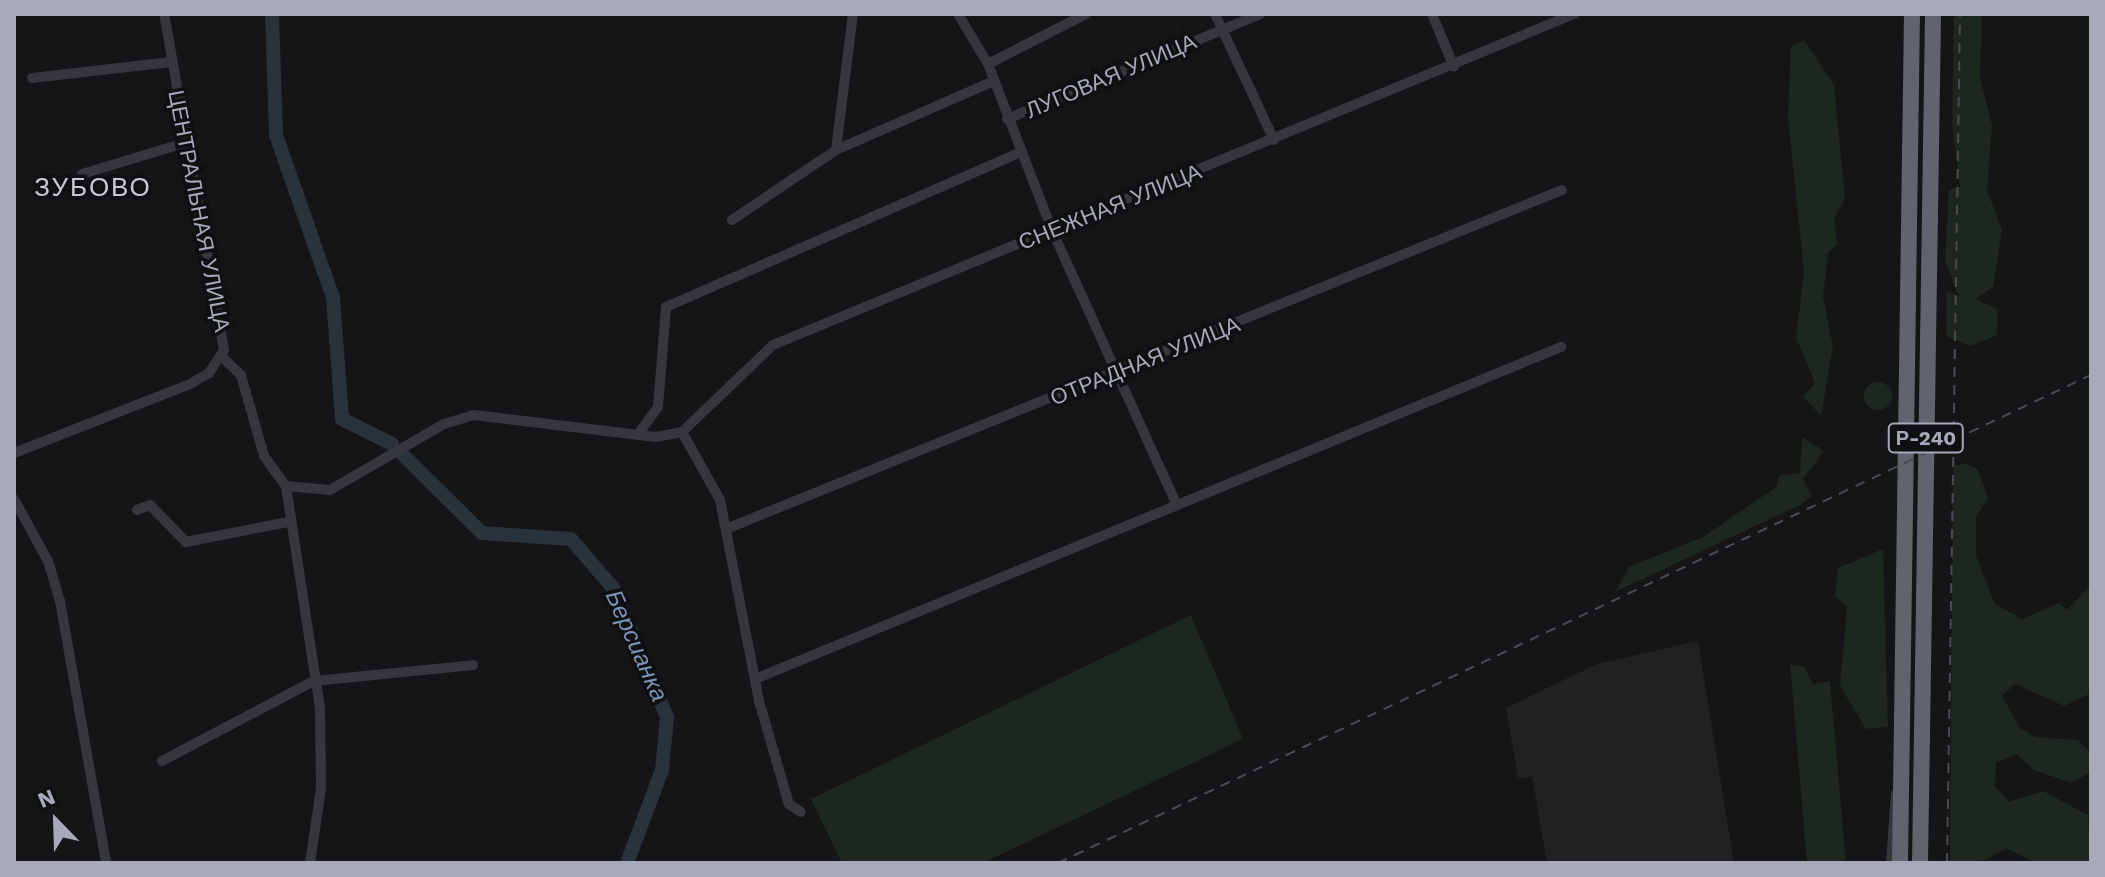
<!DOCTYPE html>
<meta charset="utf-8">
<style>
body{margin:0}
#map{position:relative;width:2105px;height:877px;overflow:hidden;background:#151517;font-family:"Work Sans",sans-serif}
div>[style]{position:absolute}
[style*='--x']{left:calc(var(--x)*1px);top:calc(var(--y)*1px);width:calc(var(--w)*1px);rotate:calc(var(--a)*1deg)}
.built>*{inset:0;background:#212124}
.green>*{inset:0;background:#1d261f}
.round{border-radius:50%}
.river>*{height:14px;margin:-7px;padding:0 7px;transform-origin:7px;border-radius:7px;background:#2a323c}
.minor>*{height:10px;margin:-5px;padding:0 5px;transform-origin:5px;border-radius:5px;background:#36363d}
.highway>*{height:16px;margin:-8px;padding:0 8px;transform-origin:8px;border-radius:8px;background:#61636e}
.rail>*{height:2px;margin-top:-1px;transform-origin:0;background:repeating-linear-gradient(90deg,#494a52 0 10px,transparent 0 18px)}
span{translate:-50% -50%;white-space:nowrap;text-align:center;line-height:1.15;-webkit-text-stroke:7px #101012;paint-order:stroke}
.shield-label span{padding:2px 6px;background:#101012;border:2px solid;border-radius:6px;-webkit-text-stroke-width:0}
.shield-label{font-size:20px;color:#a6a9b9;font-weight:700}
.street-label{font-size:22px;color:#a6a9b9}
.water-label{font-size:24px;color:#7a93b7;font-style:italic}
.quarter-label{font-size:26px;color:#c7c9d4;letter-spacing:2px}
.frame{position:absolute;inset:0;border:16px solid #a6a9b9;pointer-events:none}
.north{position:absolute;left:16px;top:781px;width:80px;height:80px;-webkit-text-stroke:6px #101012;paint-order:stroke;rotate:337deg;font-size:22px;font-weight:700;line-height:32px;text-align:center;color:#a6a9b9}
.north::after{content:'';display:block;margin:auto;width:28px;height:36px;background:#a6a9b9;clip-path:polygon(50% 0,100% 100%,50% 72%,0 100%)}
</style>
<div id="map">
<div class="built">
<div style="clip-path:polygon(1698px 641px,1734px 863px,1547px 863px,1532px 777px,1518px 778px,1506px 708px,1597px 664px)"></div>
</div>
<div class="green">
<div style="clip-path:polygon(1954px 14px,1982px 14px,1980px 78px,1992px 126px,1987px 190px,2002px 230px,1993px 287px,1975px 299px,1997px 309px,1997px 335px,1971px 346px,1946px 336px,1947px 291px,1959px 297px,1945px 260px,1949px 190px,1960px 186px,1952px 122px)"></div>
<div style="clip-path:polygon(1804px 40px,1834px 85px,1845px 199px,1834px 219px,1837px 244px,1828px 253px,1823px 297px,1833px 347px,1821px 416px,1803px 397px,1815px 383px,1796px 338px,1804px 272px,1788px 117px,1791px 46px)"></div>
<div class="round" style="left:1864px;top:382px;width:28px;height:28px"></div>
<div style="clip-path:polygon(1802px 437px,1824px 451px,1803px 479px,1812px 496px,1802px 504px,1615px 592px,1629px 567px,1703px 537px,1776px 487px,1780px 475px,1800px 473px)"></div>
<div style="clip-path:polygon(1968px 464px,1978px 470px,1988px 498px,1976px 517px,1976px 556px,1995px 604px,2022px 619px,2059px 603px,2067px 610px,2091px 585px,2089px 694px,2064px 706px,2015px 684px,2002px 696px,2020px 728px,2035px 737px,2078px 740px,2091px 753px,2091px 772px,2071px 783px,2034px 770px,2016px 754px,1996px 763px,1995px 786px,2009px 802px,2043px 791px,2088px 815px,2091px 863px,2036px 863px,2006px 848px,1986px 860px,1950px 863px,1953px 465px)"></div>
<div style="clip-path:polygon(1883px 549px,1888px 727px,1866px 729px,1840px 686px,1847px 606px,1835px 596px,1838px 568px)"></div>
<div style="clip-path:polygon(1191px 615px,1243px 739px,983px 863px,842px 863px,811px 799px)"></div>
<div style="clip-path:polygon(1790px 665px,1804px 666px,1813px 684px,1830px 681px,1846px 863px,1807px 863px)"></div>
</div>
<div class="river">
<div style="--x:272;--y:14;--w:121;--a:88.1"></div>
<div style="--x:276;--y:135;--w:173;--a:70.7"></div>
<div style="--x:333;--y:298;--w:121;--a:85.7"></div>
<div style="--x:342;--y:419;--w:56;--a:26.6"></div>
<div style="--x:403;--y:455;--w:111;--a:44.6"></div>
<div style="--x:482;--y:533;--w:89;--a:3.9"></div>
<div style="--x:571;--y:539;--w:65;--a:49.4"></div>
<div style="--x:613;--y:588;--w:140;--a:67.3"></div>
<div style="--x:667;--y:717;--w:53;--a:95.4"></div>
<div style="--x:662;--y:770;--w:99;--a:110.6"></div>
</div>
<div class="minor">
<div style="--x:958;--y:14;--w:58;--a:59"></div>
<div style="--x:988;--y:64;--w:178;--a:68.9"></div>
<div style="--x:1052;--y:230;--w:302;--a:65.6"></div>
<div style="--x:1215;--y:14;--w:139;--a:64.9"></div>
<div style="--x:1432;--y:14;--w:57;--a:67.5"></div>
<div style="--x:988;--y:64;--w:110;--a:-27"></div>
<div style="--x:32;--y:78;--w:140;--a:-6.6"></div>
<div style="--x:1007;--y:119;--w:274;--a:-22.5"></div>
<div style="--x:836;--y:150;--w:137;--a:-82.9"></div>
<div style="--x:82;--y:174;--w:108;--a:-16.8"></div>
<div style="--x:732;--y:220;--w:125;--a:-33.9"></div>
<div style="--x:836;--y:150;--w:172;--a:-23.6"></div>
<div style="--x:221;--y:356;--w:28;--a:44"></div>
<div style="--x:241;--y:375;--w:84;--a:74.1"></div>
<div style="--x:264;--y:456;--w:37;--a:54"></div>
<div style="--x:286;--y:486;--w:225;--a:81.3"></div>
<div style="--x:320;--y:708;--w:80;--a:89.3"></div>
<div style="--x:321;--y:788;--w:76;--a:98.3"></div>
<div style="--x:682;--y:432;--w:126;--a:-43.7"></div>
<div style="--x:773;--y:345;--w:867;--a:-22.45"></div>
<div style="--x:639;--y:433;--w:32;--a:-54"></div>
<div style="--x:658;--y:407;--w:100;--a:-85.4"></div>
<div style="--x:666;--y:307;--w:386;--a:-23.6"></div>
<div style="--x:14;--y:453;--w:189;--a:-21.4"></div>
<div style="--x:190;--y:384;--w:22;--a:-30"></div>
<div style="--x:209;--y:373;--w:27;--a:-57"></div>
<div style="--x:224;--y:350;--w:341;--a:-100.1"></div>
<div style="--x:286;--y:486;--w:44;--a:5.2"></div>
<div style="--x:330;--y:490;--w:132;--a:-30.1"></div>
<div style="--x:444;--y:424;--w:31;--a:-17"></div>
<div style="--x:474;--y:415;--w:183;--a:6.9"></div>
<div style="--x:656;--y:437;--w:26;--a:-11"></div>
<div style="--x:682;--y:432;--w:78;--a:60.8"></div>
<div style="--x:720;--y:500;--w:205;--a:79"></div>
<div style="--x:759;--y:701;--w:107;--a:73.8"></div>
<div style="--x:789;--y:804;--w:14;--a:34"></div>
<div style="--x:14;--y:499;--w:71;--a:61.3"></div>
<div style="--x:48;--y:561;--w:42;--a:73.3"></div>
<div style="--x:60;--y:601;--w:266;--a:80"></div>
<div style="--x:137;--y:510;--w:14;--a:-21"></div>
<div style="--x:150;--y:505;--w:52;--a:45.8"></div>
<div style="--x:186;--y:542;--w:104;--a:-11.1"></div>
<div style="--x:726;--y:529;--w:902;--a:-22.07"></div>
<div style="--x:755;--y:679;--w:872;--a:-22.39"></div>
<div style="--x:162;--y:761;--w:172;--a:-27.8"></div>
<div style="--x:314;--y:681;--w:160;--a:-5.7"></div>
<div style="--x:1891;--y:863;--w:70;--a:-85.9"></div>
</div>
<div class="highway">
<div style="--x:1900;--y:863;--w:849;--a:-89.19"></div>
<div style="--x:1920;--y:863;--w:849;--a:-89.12"></div>
</div>
<div class="rail">
<div style="--x:1058;--y:863;--w:1142;--a:-25.29"></div>
<div style="--x:1947;--y:863;--w:849;--a:-89.12"></div>
</div>
<div class="shield-label">
<span style="left:1926px;top:438px">Р-240</span>
</div>
<div class="street-label">
<span style="left:1111px;top:76px;rotate:-23deg">ЛУГОВАЯ УЛИЦА</span>
<span style="left:1110px;top:207px;rotate:-22deg">СНЕЖНАЯ УЛИЦА</span>
<span style="left:199px;top:211px;rotate:79deg">ЦЕНТРАЛЬНАЯ УЛИЦА</span>
<span style="left:1145px;top:361px;rotate:-22deg">ОТРАДНАЯ УЛИЦА</span>
</div>
<div class="water-label">
<span style="left:636px;top:646px;rotate:66deg">Берсианка</span>
</div>
<div class="quarter-label">
<span style="left:93px;top:188px">ЗУБОВО</span>
</div>
<div class="frame"></div>
<div class="north">N</div>
</div>
